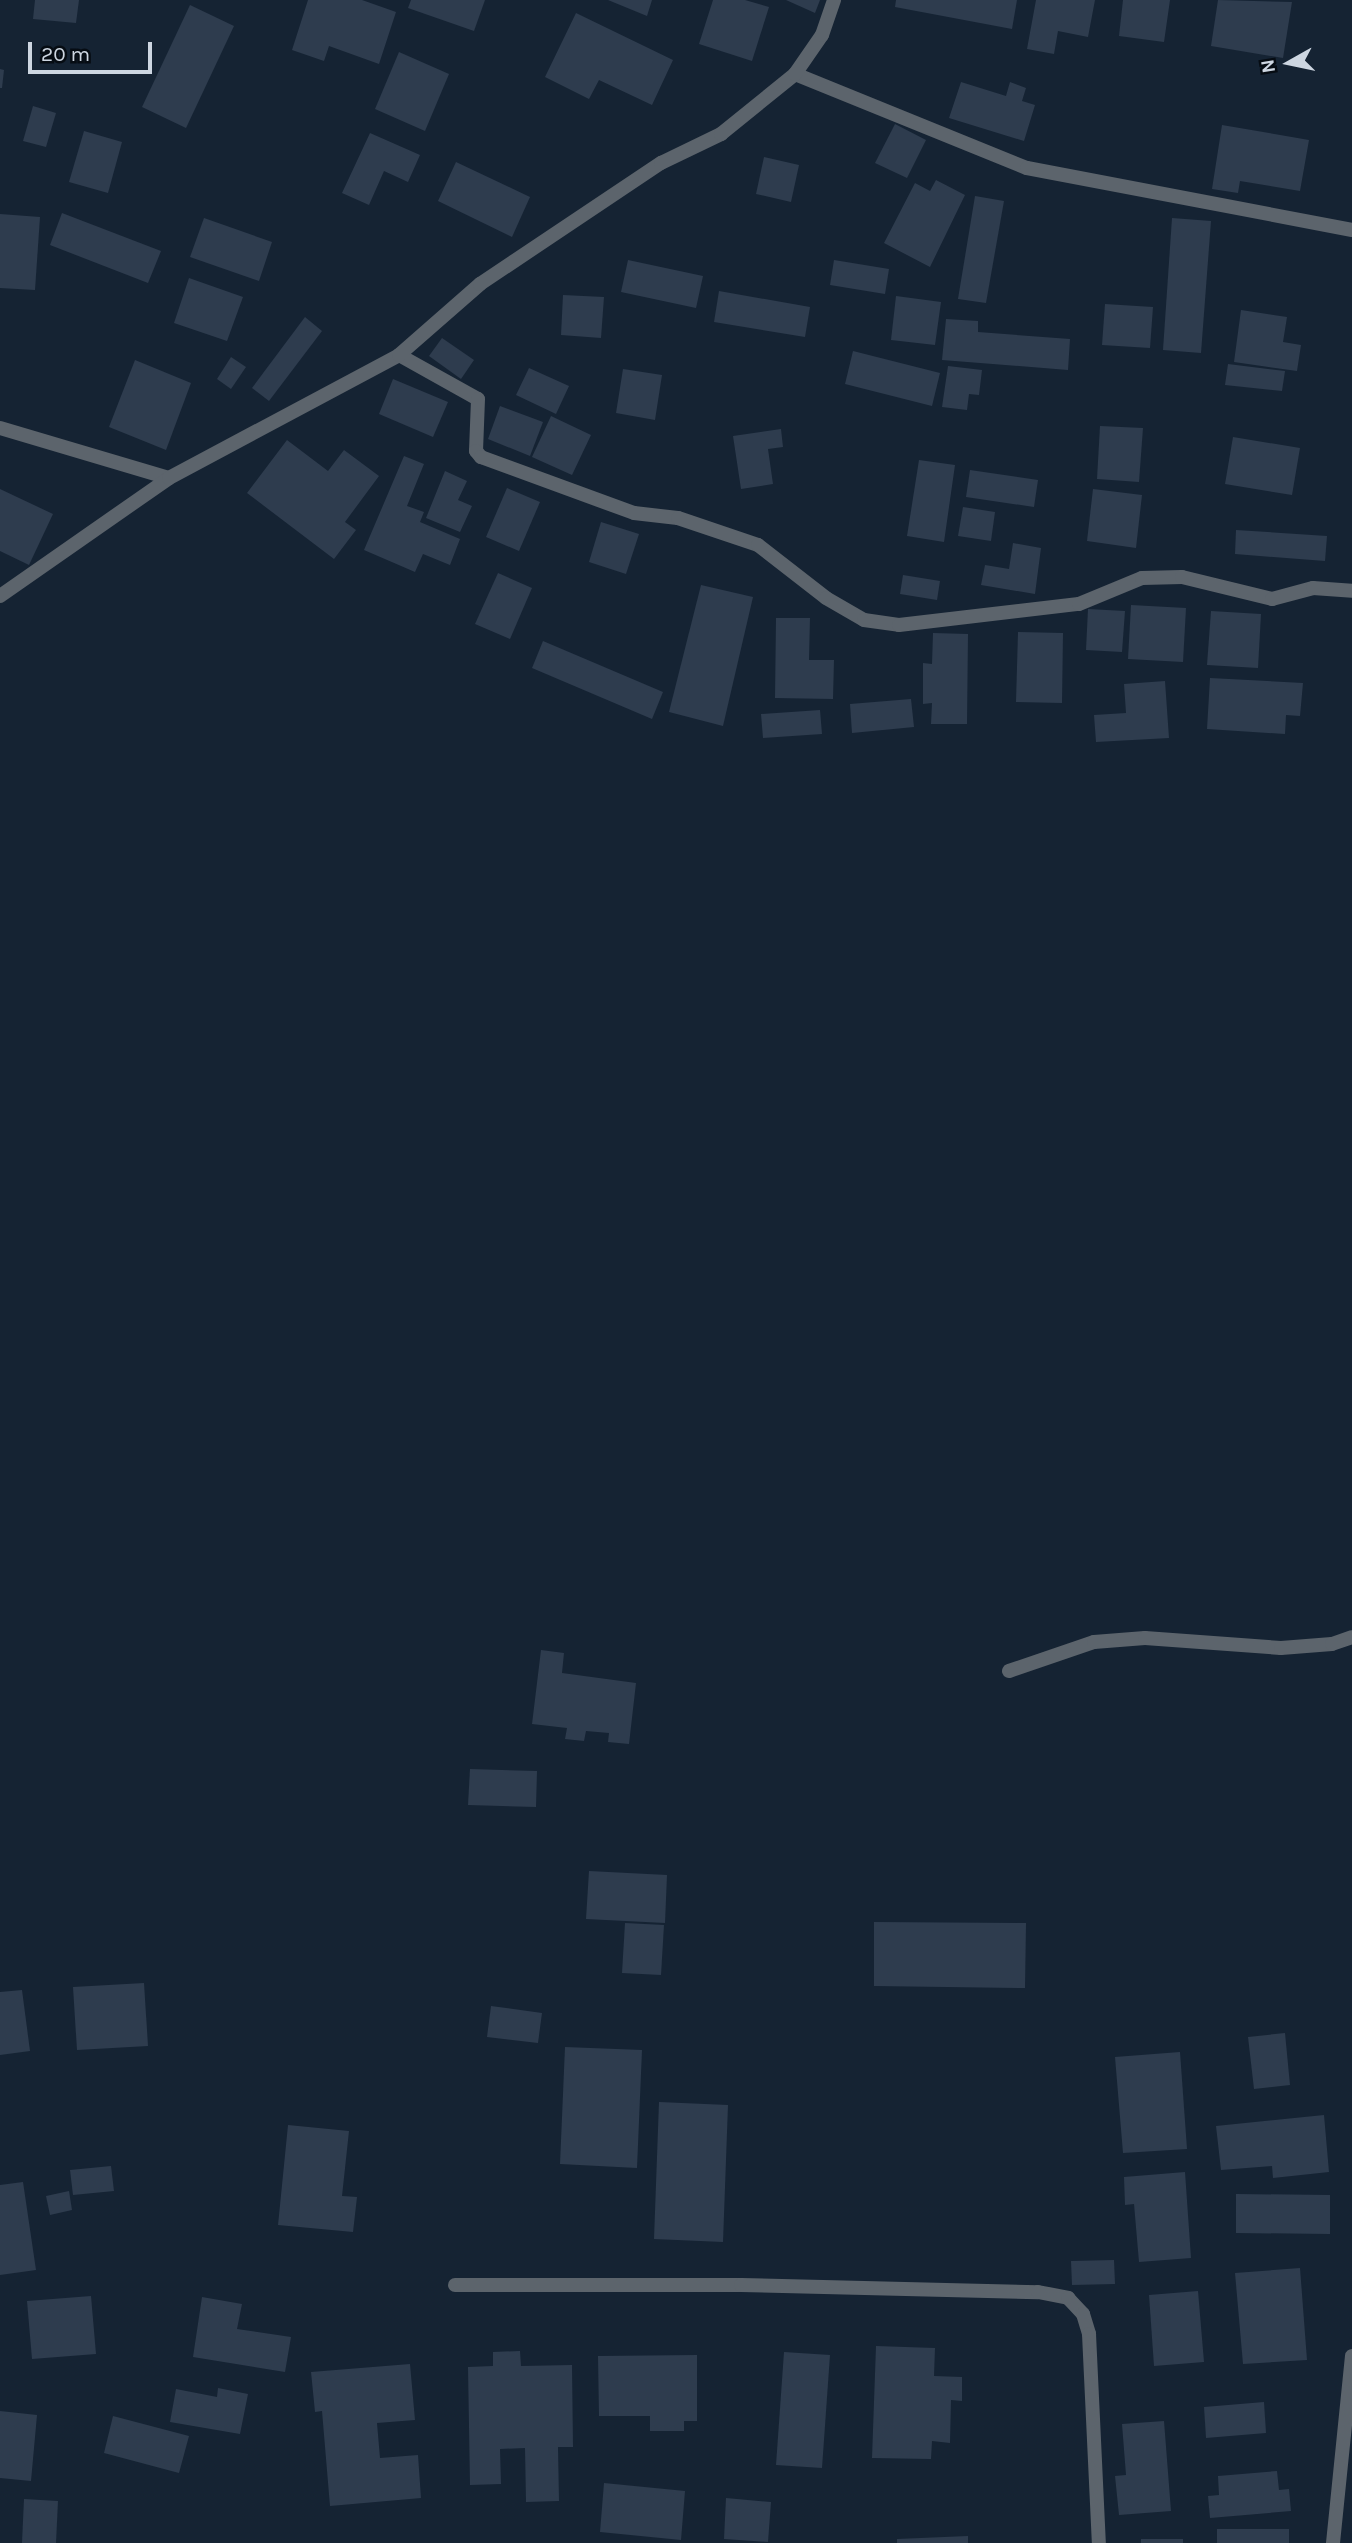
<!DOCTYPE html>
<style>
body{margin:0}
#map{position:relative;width:1352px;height:2543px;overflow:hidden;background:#152333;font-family:Karla,sans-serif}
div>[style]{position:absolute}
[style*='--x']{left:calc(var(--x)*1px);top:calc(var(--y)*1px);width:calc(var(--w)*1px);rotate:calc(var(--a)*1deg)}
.building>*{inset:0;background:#2e3c4e}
.street>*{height:14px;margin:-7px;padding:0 7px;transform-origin:7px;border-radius:7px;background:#5c646c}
span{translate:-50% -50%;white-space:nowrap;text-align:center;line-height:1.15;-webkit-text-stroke:6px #060c13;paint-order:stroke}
.north{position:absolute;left:1254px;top:28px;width:70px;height:70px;-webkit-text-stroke:5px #060c13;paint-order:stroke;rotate:261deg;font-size:19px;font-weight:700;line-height:28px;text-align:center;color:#cdd6e1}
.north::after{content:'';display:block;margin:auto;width:24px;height:32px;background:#cdd6e1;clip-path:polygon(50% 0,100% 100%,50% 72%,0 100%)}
.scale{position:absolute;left:28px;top:42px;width:124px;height:32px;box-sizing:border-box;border:4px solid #cdd6e1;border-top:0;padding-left:9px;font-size:21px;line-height:24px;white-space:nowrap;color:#cdd6e1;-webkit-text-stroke:5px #060c13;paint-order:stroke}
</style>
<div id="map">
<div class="building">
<div style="clip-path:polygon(35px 0,79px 0,76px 23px,33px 19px)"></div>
<div style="clip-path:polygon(308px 0,362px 0,396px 12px,379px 64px,329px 46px,324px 61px,292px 50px)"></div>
<div style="clip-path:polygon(411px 0,485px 0,474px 31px,408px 8px)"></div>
<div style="clip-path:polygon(608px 0,652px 0,647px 16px)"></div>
<div style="clip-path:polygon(713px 0,745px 0,769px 7px,752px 61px,699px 44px)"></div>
<div style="clip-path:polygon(786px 0,820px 0,815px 13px)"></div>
<div style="clip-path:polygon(896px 0,1017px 0,1012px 29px,895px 7px)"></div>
<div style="clip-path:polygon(1036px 0,1095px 0,1088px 37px,1058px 31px,1054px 54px,1027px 49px)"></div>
<div style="clip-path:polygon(1123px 0,1170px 0,1164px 42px,1119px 36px)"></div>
<div style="clip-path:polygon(1218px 0,1292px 2px,1283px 58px,1211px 46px)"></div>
<div style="clip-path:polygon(190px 5px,234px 26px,186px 128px,142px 107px)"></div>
<div style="clip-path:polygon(576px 13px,673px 60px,652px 105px,599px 80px,589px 99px,545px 77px)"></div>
<div style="clip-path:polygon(399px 52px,449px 74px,425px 131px,375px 109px)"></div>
<div style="clip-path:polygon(0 69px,4px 70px,2px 88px,0 88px)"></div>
<div style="clip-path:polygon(961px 82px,1006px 96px,1010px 82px,1026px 88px,1022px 101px,1035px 105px,1024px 141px,949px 118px)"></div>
<div style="clip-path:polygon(33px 106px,56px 113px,46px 147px,23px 141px)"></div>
<div style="clip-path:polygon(895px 124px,926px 140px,907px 178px,875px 163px)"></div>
<div style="clip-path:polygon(1222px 125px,1309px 140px,1300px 191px,1240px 181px,1238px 193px,1212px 189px)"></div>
<div style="clip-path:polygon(84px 131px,122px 142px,108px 193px,69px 182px)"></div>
<div style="clip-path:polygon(370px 133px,420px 155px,408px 182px,384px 171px,369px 205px,342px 193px)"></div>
<div style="clip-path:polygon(764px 157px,799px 165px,791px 202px,756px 194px)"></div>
<div style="clip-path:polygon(456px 162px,530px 197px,512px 237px,438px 201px)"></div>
<div style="clip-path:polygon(936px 180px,965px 195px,930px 267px,884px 243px,915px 183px,930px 191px)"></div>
<div style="clip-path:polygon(975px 196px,1004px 201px,986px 303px,958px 299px)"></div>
<div style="clip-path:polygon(62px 213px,161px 251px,148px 283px,50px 245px)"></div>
<div style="clip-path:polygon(0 214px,40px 217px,35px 290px,0 288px)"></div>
<div style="clip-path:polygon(204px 218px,272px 242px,259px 281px,190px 257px)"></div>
<div style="clip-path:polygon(1172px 218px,1211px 221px,1201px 353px,1163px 350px)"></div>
<div style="clip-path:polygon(628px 260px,703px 276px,696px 308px,621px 292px)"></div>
<div style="clip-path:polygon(834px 260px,889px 269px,885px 294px,830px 285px)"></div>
<div style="clip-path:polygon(189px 278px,243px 297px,227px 341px,174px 323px)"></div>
<div style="clip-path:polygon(719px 291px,810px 307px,805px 337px,714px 322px)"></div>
<div style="clip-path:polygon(563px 295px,604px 297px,601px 338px,561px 335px)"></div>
<div style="clip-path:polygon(896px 296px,941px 302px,935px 345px,891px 340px)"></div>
<div style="clip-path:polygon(1105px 304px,1153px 307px,1150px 348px,1102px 345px)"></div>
<div style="clip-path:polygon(1241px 310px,1287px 317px,1283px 342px,1301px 345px,1297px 371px,1234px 362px)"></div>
<div style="clip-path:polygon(305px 317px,322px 331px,269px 401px,252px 388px)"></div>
<div style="clip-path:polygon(946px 319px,978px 321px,978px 332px,1070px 339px,1068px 370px,942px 360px)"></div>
<div style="clip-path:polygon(442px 338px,474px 360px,461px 379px,429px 356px)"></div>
<div style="clip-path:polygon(853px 351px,940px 373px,932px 406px,845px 384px)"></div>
<div style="clip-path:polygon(231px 357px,246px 367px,231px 389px,217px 379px)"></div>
<div style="clip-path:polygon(135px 360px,191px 383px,166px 450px,109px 427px)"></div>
<div style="clip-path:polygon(1228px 364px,1285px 371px,1282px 391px,1225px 385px)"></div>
<div style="clip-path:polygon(948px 366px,982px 370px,979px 395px,969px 394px,967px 410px,942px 407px)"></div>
<div style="clip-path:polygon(529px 368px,569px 386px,556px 414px,516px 395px)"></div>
<div style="clip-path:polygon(623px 369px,662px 375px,655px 420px,616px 413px)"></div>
<div style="clip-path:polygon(393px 379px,448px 402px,433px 437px,379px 414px)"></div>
<div style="clip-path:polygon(500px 406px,543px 422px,530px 456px,488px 439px)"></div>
<div style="clip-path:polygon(551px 416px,591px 435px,572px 475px,532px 457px)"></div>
<div style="clip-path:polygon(1100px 426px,1143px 428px,1139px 482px,1097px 479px)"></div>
<div style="clip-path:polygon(781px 429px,783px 447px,768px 449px,773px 484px,741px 489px,733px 436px)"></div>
<div style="clip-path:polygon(1233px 437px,1300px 448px,1292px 495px,1225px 484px)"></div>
<div style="clip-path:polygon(287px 440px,328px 471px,344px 450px,379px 476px,345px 522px,356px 530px,334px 559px,247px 493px)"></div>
<div style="clip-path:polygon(404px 456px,424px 464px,407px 506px,424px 512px,420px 522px,460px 539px,450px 565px,423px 554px,415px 572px,364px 550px)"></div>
<div style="clip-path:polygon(919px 460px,955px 465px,944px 542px,907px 536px)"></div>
<div style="clip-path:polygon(970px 470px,1038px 480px,1034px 507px,966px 497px)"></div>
<div style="clip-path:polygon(445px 471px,467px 481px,458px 500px,472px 506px,460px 532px,426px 518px)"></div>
<div style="clip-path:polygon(507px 488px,540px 502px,519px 551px,486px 537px)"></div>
<div style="clip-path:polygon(0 489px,53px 514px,29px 565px,0 551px)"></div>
<div style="clip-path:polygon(1093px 489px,1142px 495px,1136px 548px,1087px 541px)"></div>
<div style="clip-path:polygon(963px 507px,995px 512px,991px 541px,958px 536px)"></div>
<div style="clip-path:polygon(601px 522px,639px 534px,626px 574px,589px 562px)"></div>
<div style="clip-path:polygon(1236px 530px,1327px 536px,1325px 561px,1235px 554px)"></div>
<div style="clip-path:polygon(1013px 543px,1041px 548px,1035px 594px,981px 585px,985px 565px,1009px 569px)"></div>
<div style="clip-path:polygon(498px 573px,532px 588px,510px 639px,475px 624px)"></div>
<div style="clip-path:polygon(903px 575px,940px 581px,937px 600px,900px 594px)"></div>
<div style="clip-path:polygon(701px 585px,753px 597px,723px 726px,669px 712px)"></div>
<div style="clip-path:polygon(1131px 605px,1186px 608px,1183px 662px,1128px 659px)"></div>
<div style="clip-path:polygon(1088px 609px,1125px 611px,1122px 652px,1086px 650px)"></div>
<div style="clip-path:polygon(1211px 611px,1261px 614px,1258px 668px,1207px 665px)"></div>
<div style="clip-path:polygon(776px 618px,810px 618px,809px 660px,834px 660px,833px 699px,775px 698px)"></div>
<div style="clip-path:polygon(1018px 632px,1063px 633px,1062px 703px,1016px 702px)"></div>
<div style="clip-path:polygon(933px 633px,968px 634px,967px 724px,931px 724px,932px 703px,923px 704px,923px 663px,932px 664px)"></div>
<div style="clip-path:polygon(543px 641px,663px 692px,652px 719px,532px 668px)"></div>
<div style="clip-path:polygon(1210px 678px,1303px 683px,1300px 716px,1286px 715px,1285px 734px,1207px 729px)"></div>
<div style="clip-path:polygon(1165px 681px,1169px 738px,1096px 742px,1094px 715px,1126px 713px,1124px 684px)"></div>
<div style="clip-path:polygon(911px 699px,914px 727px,852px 733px,850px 704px)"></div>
<div style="clip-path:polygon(820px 710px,822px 734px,763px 738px,761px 714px)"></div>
<div style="clip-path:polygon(541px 1650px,564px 1653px,562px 1673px,636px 1683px,629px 1744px,608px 1742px,609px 1733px,586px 1731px,584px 1741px,565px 1739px,567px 1728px,532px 1724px)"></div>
<div style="clip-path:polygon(470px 1769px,537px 1771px,536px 1807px,468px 1805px)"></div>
<div style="clip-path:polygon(589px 1871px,667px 1875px,665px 1923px,586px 1919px)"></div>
<div style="clip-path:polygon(874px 1922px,1026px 1923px,1025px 1988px,874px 1986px)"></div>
<div style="clip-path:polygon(625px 1923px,664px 1925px,661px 1975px,622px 1973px)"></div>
<div style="clip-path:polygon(144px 1983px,148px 2046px,77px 2050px,73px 1987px)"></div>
<div style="clip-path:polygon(22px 1990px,30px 2051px,0 2055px,0 1992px)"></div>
<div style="clip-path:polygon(491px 2006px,542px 2013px,538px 2043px,487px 2037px)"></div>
<div style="clip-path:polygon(1285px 2033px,1290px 2085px,1254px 2089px,1248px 2037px)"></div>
<div style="clip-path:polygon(565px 2047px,642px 2050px,637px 2168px,560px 2164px)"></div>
<div style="clip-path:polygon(1180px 2052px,1187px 2149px,1123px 2153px,1115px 2057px)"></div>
<div style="clip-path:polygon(659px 2102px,728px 2105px,723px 2242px,654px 2239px)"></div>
<div style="clip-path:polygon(1324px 2115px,1329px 2172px,1273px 2178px,1272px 2166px,1221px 2170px,1216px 2126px)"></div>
<div style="clip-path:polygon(288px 2125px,349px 2131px,342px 2196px,357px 2197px,353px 2232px,278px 2225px)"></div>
<div style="clip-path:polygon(111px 2166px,114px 2191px,73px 2195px,70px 2170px)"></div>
<div style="clip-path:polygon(1185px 2172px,1191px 2258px,1139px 2262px,1134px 2204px,1125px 2205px,1124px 2177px)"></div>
<div style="clip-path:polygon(23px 2182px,36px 2270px,0 2275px,0 2185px)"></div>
<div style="clip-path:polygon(69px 2191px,72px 2210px,50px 2215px,46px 2196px)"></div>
<div style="clip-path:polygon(1236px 2194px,1330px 2195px,1330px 2234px,1236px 2233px)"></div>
<div style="clip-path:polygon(1114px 2260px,1115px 2284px,1072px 2285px,1071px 2261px)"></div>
<div style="clip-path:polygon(1300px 2268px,1307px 2360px,1243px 2364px,1235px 2273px)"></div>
<div style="clip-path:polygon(1198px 2291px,1204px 2362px,1154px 2366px,1149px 2295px)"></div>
<div style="clip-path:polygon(91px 2296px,96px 2354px,32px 2359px,27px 2301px)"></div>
<div style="clip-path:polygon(202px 2297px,242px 2304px,237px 2329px,291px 2337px,285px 2372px,193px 2357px)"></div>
<div style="clip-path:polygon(876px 2346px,935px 2348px,934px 2376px,962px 2377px,962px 2401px,951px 2400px,950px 2443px,932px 2441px,931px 2459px,872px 2458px)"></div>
<div style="clip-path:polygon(520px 2351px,521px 2366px,572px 2365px,573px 2447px,558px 2447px,559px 2501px,526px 2502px,525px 2448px,500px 2449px,501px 2484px,470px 2485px,468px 2367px,493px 2366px,493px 2352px)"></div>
<div style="clip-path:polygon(784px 2352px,830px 2355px,822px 2468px,776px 2465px)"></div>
<div style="clip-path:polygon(697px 2355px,697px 2421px,684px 2421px,684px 2431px,650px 2431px,650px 2416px,599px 2416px,598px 2356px)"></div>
<div style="clip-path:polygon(410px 2364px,415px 2420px,377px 2423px,380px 2458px,418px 2455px,421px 2498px,330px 2506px,322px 2411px,315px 2412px,311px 2372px)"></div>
<div style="clip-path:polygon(218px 2388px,248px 2394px,240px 2434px,170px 2422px,176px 2389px,217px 2397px)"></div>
<div style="clip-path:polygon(1264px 2402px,1266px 2433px,1206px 2438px,1204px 2407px)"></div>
<div style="clip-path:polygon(0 2411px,37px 2415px,31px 2481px,0 2478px)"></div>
<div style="clip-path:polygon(113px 2416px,189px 2436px,179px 2473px,104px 2453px)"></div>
<div style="clip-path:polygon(1164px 2421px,1171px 2511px,1119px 2515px,1115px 2476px,1126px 2475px,1122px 2424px)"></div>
<div style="clip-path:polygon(1277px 2471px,1279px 2490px,1289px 2489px,1291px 2511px,1210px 2518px,1208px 2496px,1219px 2495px,1218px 2476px)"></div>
<div style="clip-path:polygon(604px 2483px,685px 2491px,681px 2540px,600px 2532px)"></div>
<div style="clip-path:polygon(726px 2498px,771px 2502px,768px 2542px,724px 2539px)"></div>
<div style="clip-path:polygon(24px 2499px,58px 2501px,56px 2543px,22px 2543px)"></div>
<div style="clip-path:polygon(1217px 2529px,1289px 2529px,1289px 2543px,1217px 2543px)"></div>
<div style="clip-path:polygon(968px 2536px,968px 2543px,897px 2543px,897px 2539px)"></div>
<div style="clip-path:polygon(1141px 2539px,1183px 2539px,1183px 2543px,1141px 2543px)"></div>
</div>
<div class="street">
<div style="--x:795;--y:74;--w:250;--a:22.1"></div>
<div style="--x:1027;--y:168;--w:331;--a:10.8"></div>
<div style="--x:399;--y:355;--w:90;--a:29.1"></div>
<div style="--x:478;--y:399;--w:52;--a:92.2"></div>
<div style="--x:476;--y:451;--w:8;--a:50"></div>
<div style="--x:481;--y:457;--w:163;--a:20.1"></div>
<div style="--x:634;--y:513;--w:44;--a:6.5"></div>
<div style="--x:678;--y:518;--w:84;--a:18.6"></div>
<div style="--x:758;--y:545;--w:86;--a:37.9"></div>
<div style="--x:826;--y:598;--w:44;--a:30.1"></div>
<div style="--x:864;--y:620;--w:35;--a:8"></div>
<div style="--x:899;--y:625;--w:181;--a:-6.7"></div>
<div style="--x:1079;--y:604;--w:68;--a:-22.4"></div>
<div style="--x:1142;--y:578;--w:40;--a:-1.4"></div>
<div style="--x:1182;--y:577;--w:93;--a:13.7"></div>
<div style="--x:1272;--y:599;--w:42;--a:-15"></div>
<div style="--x:1313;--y:588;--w:39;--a:4"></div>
<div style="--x:0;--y:428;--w:176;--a:16.5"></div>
<div style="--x:0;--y:596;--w:206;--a:-34.9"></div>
<div style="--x:169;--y:478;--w:261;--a:-28.1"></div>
<div style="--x:399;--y:355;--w:108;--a:-41.2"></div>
<div style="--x:480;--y:284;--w:218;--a:-33.8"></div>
<div style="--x:661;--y:163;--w:67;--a:-25.8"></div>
<div style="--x:721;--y:134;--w:95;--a:-39"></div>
<div style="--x:795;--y:74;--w:47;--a:-55.3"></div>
<div style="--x:822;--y:35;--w:37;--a:-71"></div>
<div style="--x:1009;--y:1671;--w:90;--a:-18.8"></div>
<div style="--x:1094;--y:1642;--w:51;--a:-4.5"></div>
<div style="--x:1145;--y:1638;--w:136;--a:4.2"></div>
<div style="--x:1281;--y:1648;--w:51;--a:-4.5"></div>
<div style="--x:1332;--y:1644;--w:21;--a:-19"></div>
<div style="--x:455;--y:2285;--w:286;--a:0"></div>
<div style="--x:741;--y:2285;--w:297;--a:1.4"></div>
<div style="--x:1038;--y:2292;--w:31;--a:11"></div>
<div style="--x:1068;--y:2298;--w:22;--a:47"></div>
<div style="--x:1083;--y:2314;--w:21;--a:73"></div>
<div style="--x:1089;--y:2334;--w:209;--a:87.3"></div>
<div style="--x:1333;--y:2543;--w:188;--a:-84.2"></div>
</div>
<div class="north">N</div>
<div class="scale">20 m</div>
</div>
